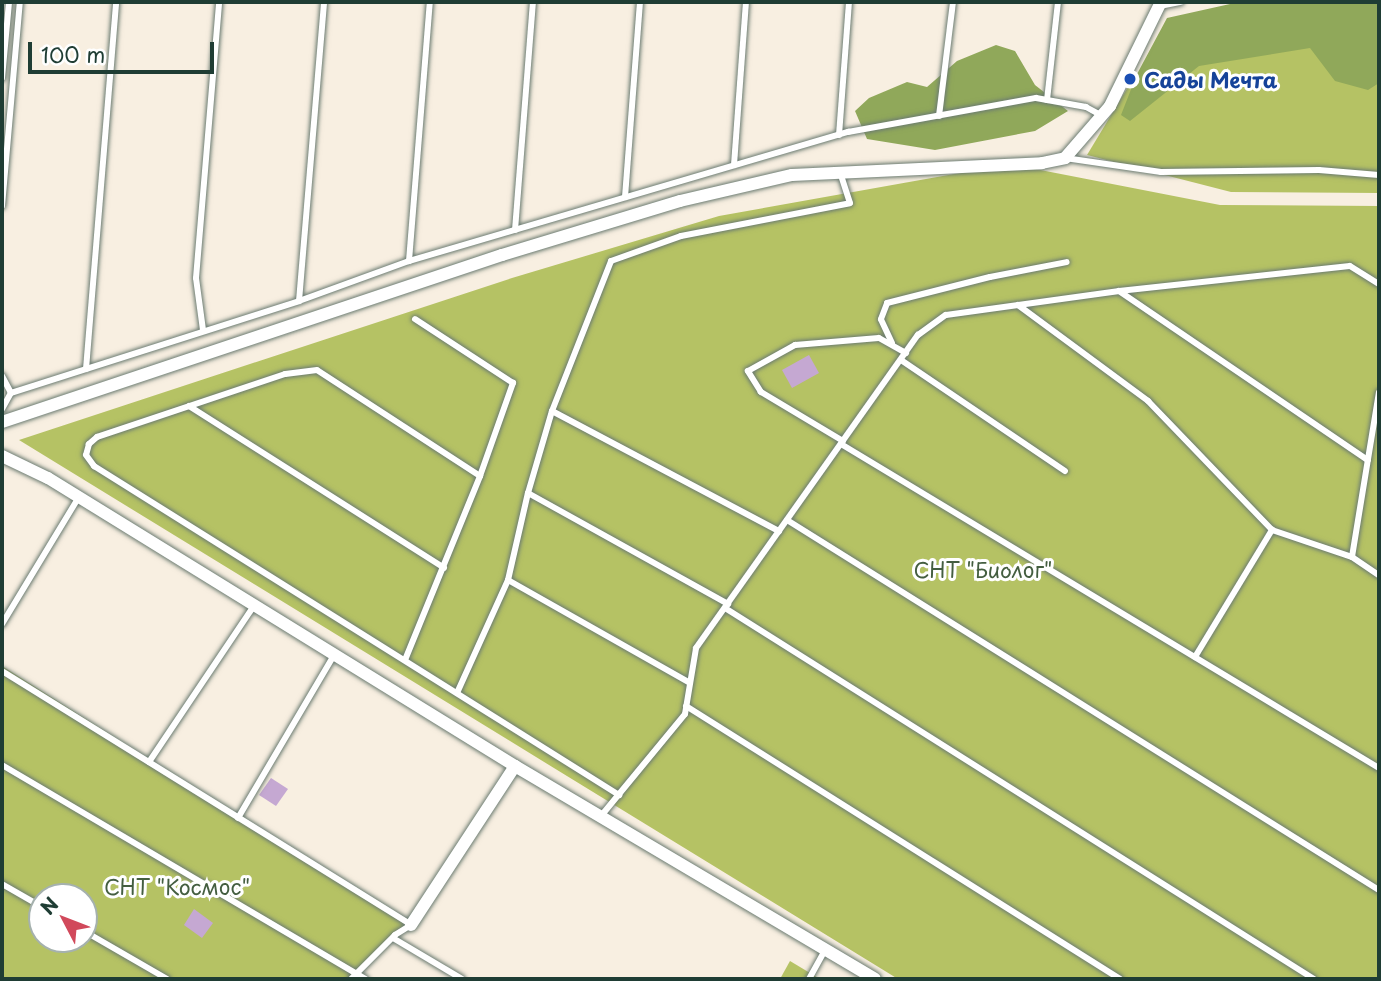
<!DOCTYPE html>
<meta charset="utf-8">
<style>
body{margin:0}
#map{position:relative;width:1381px;height:981px;overflow:hidden;background:#f8efe1;font-family:"Playpen Sans",sans-serif}
div>[style]{position:absolute}
[style*='--x']{left:calc(var(--x)*1px);top:calc(var(--y)*1px);width:calc(var(--w)*1px);rotate:calc(var(--a)*1deg)}
.green>*{inset:0;background:#b5c264}
.forest>*{inset:0;background:#90a85a}
.building>*{inset:0;background:#c5a8d2}
.roads{filter:drop-shadow(0 0 2px #6b7b71) drop-shadow(0 0 2px #6b7b71)}
.lane>*{height:6px;margin:-3px;padding:0 3px;transform-origin:3px;border-radius:3px;background:#fff}
.street>*{height:12px;margin:-6px;padding:0 6px;transform-origin:6px;border-radius:6px;background:#fff}
.dots>*{width:19px;height:19px;translate:-50% -50%;box-sizing:border-box;border:4px solid #fff;border-radius:50%}
span{translate:-50% -50%;white-space:nowrap;text-align:center;line-height:1.15;-webkit-text-stroke:6px #fff;paint-order:stroke}
.transit-label{font-size:21px;color:#164399;font-weight:700}
.left{translate:0 -50%;text-align:left}
.park-label{font-size:21px;color:#445e40}
.frame{position:absolute;inset:0;border:4px solid #1f3d34;pointer-events:none}
.north{position:absolute;left:28px;top:883px;width:70px;height:70px;box-sizing:border-box;background:#fff;border:2px solid #a5b1ae;border-radius:50%;rotate:312deg;font-size:19px;font-weight:700;line-height:28px;text-align:center;color:#1f3d34}
.north::after{content:'';display:block;margin:auto;width:24px;height:32px;background:#d1495b;clip-path:polygon(50% 0,100% 100%,50% 72%,0 100%)}
.scale{position:absolute;left:28px;top:42px;width:186px;height:32px;box-sizing:border-box;border:4px solid #1f3d34;border-top:0;padding-left:9px;font-size:21px;line-height:24px;white-space:nowrap;color:#1f3d34;-webkit-text-stroke:5px #fff;paint-order:stroke}
</style>
<div id="map">
<div class="green">
<div style="clip-path:polygon(1379px 11px,1379px 193px,1231px 192px,1087px 155px,1134px 77px,1151px 67px)"></div>
<div style="clip-path:polygon(1010px 164px,1220px 205px,1379px 206px,1379px 979px,898px 979px,19px 440px,512px 278px,719px 216px)"></div>
<div style="clip-path:polygon(evenodd,2px 666px,411px 925px,395px 935px,351px 979px,2px 979px,2px 666px,42px 897px,84px 897px,84px 939px,42px 939px,42px 897px)"></div>
<div style="clip-path:polygon(790px 961px,820px 979px,780px 979px)"></div>
</div>
<div class="forest">
<div style="clip-path:polygon(1239px 2px,1379px 2px,1379px 83px,1368px 90px,1335px 81px,1310px 48px,1199px 66px,1130px 121px,1121px 115px,1137px 74px,1167px 18px)"></div>
<div style="clip-path:polygon(996px 45px,1015px 51px,1035px 85px,1068px 111px,1035px 131px,935px 150px,867px 139px,855px 111px,869px 98px,907px 82px,927px 87px,957px 61px)"></div>
</div>
<div class="building">
<div style="clip-path:polygon(809px 355px,819px 373px,792px 388px,782px 370px)"></div>
<div style="clip-path:polygon(271px 778px,288px 789px,276px 806px,259px 795px)"></div>
<div style="clip-path:polygon(194px 909px,213px 923px,202px 938px,184px 925px)"></div>
</div>
<div class="roads">
<div class="lane">
<div style="--x:1160;--y:6;--w:21;--a:-11"></div>
<div style="--x:2;--y:78;--w:76;--a:-84.7"></div>
<div style="--x:1047;--y:100;--w:99;--a:-83.6"></div>
<div style="--x:939;--y:116;--w:115;--a:-83"></div>
<div style="--x:839;--y:135;--w:133;--a:-85.7"></div>
<div style="--x:1065;--y:158;--w:97;--a:8.3"></div>
<div style="--x:1161;--y:172;--w:158;--a:-0.7"></div>
<div style="--x:1319;--y:170;--w:60;--a:4.8"></div>
<div style="--x:734;--y:165;--w:163;--a:-85.8"></div>
<div style="--x:625;--y:197;--w:196;--a:-85.6"></div>
<div style="--x:2;--y:206;--w:205;--a:-85"></div>
<div style="--x:515;--y:230;--w:229;--a:-85.5"></div>
<div style="--x:409;--y:261;--w:260;--a:-85.4"></div>
<div style="--x:1119;--y:291;--w:301;--a:34.2"></div>
<div style="--x:299;--y:301;--w:300;--a:-85.2"></div>
<div style="--x:1018;--y:305;--w:162;--a:36.4"></div>
<div style="--x:1148;--y:401;--w:179;--a:46.1"></div>
<div style="--x:1272;--y:530;--w:84;--a:18.6"></div>
<div style="--x:203;--y:330;--w:52;--a:-97.7"></div>
<div style="--x:196;--y:278;--w:277;--a:-85.2"></div>
<div style="--x:892;--y:343;--w:26;--a:-115"></div>
<div style="--x:881;--y:319;--w:17;--a:-69"></div>
<div style="--x:887;--y:303;--w:106;--a:-14.2"></div>
<div style="--x:990;--y:277;--w:78;--a:-11"></div>
<div style="--x:901;--y:360;--w:198;--a:34.1"></div>
<div style="--x:86;--y:369;--w:368;--a:-85.3"></div>
<div style="--x:2;--y:376;--w:19;--a:62"></div>
<div style="--x:1379;--y:392;--w:167;--a:99.3"></div>
<div style="--x:1352;--y:557;--w:32;--a:34"></div>
<div style="--x:189;--y:406;--w:302;--a:32.4"></div>
<div style="--x:2;--y:409;--w:18;--a:-61"></div>
<div style="--x:11;--y:393;--w:302;--a:-17.7"></div>
<div style="--x:299;--y:301;--w:117;--a:-20"></div>
<div style="--x:409;--y:261;--w:458;--a:-16.4"></div>
<div style="--x:848;--y:132;--w:191;--a:-10.3"></div>
<div style="--x:1036;--y:98;--w:51;--a:10.2"></div>
<div style="--x:1086;--y:107;--w:18;--a:29"></div>
<div style="--x:552;--y:411;--w:257;--a:27.9"></div>
<div style="--x:843;--y:441;--w:96;--a:-149.1"></div>
<div style="--x:761;--y:392;--w:25;--a:-122"></div>
<div style="--x:748;--y:371;--w:54;--a:-29"></div>
<div style="--x:795;--y:345;--w:84;--a:-4.8"></div>
<div style="--x:879;--y:338;--w:31;--a:29"></div>
<div style="--x:841;--y:444;--w:628;--a:31.06"></div>
<div style="--x:480;--y:476;--w:194;--a:-147"></div>
<div style="--x:317;--y:370;--w:32;--a:173"></div>
<div style="--x:285;--y:374;--w:198;--a:161.5"></div>
<div style="--x:97;--y:437;--w:11;--a:139"></div>
<div style="--x:89;--y:444;--w:11;--a:105"></div>
<div style="--x:86;--y:455;--w:14;--a:54"></div>
<div style="--x:94;--y:466;--w:620;--a:32.07"></div>
<div style="--x:528;--y:493;--w:229;--a:29"></div>
<div style="--x:787;--y:520;--w:698;--a:32.01"></div>
<div style="--x:508;--y:580;--w:209;--a:29.5"></div>
<div style="--x:725;--y:608;--w:696;--a:32.21"></div>
<div style="--x:2;--y:624;--w:149;--a:-58.8"></div>
<div style="--x:1195;--y:657;--w:149;--a:-58.8"></div>
<div style="--x:405;--y:660;--w:199;--a:-67.8"></div>
<div style="--x:480;--y:476;--w:99;--a:-70.5"></div>
<div style="--x:513;--y:383;--w:117;--a:-146.9"></div>
<div style="--x:2;--y:671;--w:481;--a:31.8"></div>
<div style="--x:411;--y:925;--w:19;--a:148"></div>
<div style="--x:395;--y:935;--w:62;--a:135"></div>
<div style="--x:457;--y:693;--w:124;--a:-65.7"></div>
<div style="--x:508;--y:580;--w:89;--a:-77.1"></div>
<div style="--x:528;--y:493;--w:85;--a:-73.7"></div>
<div style="--x:552;--y:411;--w:161;--a:-68.5"></div>
<div style="--x:611;--y:261;--w:74;--a:-19.7"></div>
<div style="--x:681;--y:236;--w:172;--a:-11"></div>
<div style="--x:850;--y:203;--w:33;--a:-108"></div>
<div style="--x:686;--y:706;--w:513;--a:32.17"></div>
<div style="--x:149;--y:762;--w:188;--a:-56.1"></div>
<div style="--x:2;--y:765;--w:422;--a:30.5"></div>
<div style="--x:601;--y:816;--w:132;--a:-50.5"></div>
<div style="--x:685;--y:714;--w:67;--a:-80.5"></div>
<div style="--x:696;--y:648;--w:384;--a:-54.7"></div>
<div style="--x:918;--y:335;--w:34;--a:-36"></div>
<div style="--x:946;--y:315;--w:175;--a:-7.9"></div>
<div style="--x:1119;--y:291;--w:232;--a:-6.2"></div>
<div style="--x:1350;--y:266;--w:34;--a:32"></div>
<div style="--x:238;--y:818;--w:189;--a:-59.5"></div>
<div style="--x:2;--y:884;--w:46;--a:29.9"></div>
<div style="--x:84;--y:931;--w:96;--a:30"></div>
<div style="--x:393;--y:938;--w:80;--a:30.7"></div>
<div style="--x:809;--y:979;--w:33;--a:-61"></div>
</div>
<div class="street">
<div style="--x:2;--y:422;--w:527;--a:-18.47"></div>
<div style="--x:502;--y:255;--w:186;--a:-16.9"></div>
<div style="--x:680;--y:201;--w:115;--a:-13.1"></div>
<div style="--x:792;--y:175;--w:250;--a:-2.7"></div>
<div style="--x:1042;--y:163;--w:24;--a:-12"></div>
<div style="--x:1065;--y:158;--w:69;--a:-49.1"></div>
<div style="--x:1110;--y:106;--w:116;--a:-63.9"></div>
<div style="--x:2;--y:456;--w:51;--a:25.6"></div>
<div style="--x:48;--y:478;--w:549;--a:31.66"></div>
<div style="--x:515;--y:766;--w:418;--a:30.6"></div>
<div style="--x:411;--y:925;--w:190;--a:-56.8"></div>
</div>
</div>
<div class="dots">
<div style="left:1130px;top:79px;background:#1a4fb4"></div>
</div>
<div class="transit-label">
<span class="left" style="left:1144px;top:79px">Сады Мечта</span>
</div>
<div class="park-label">
<span style="left:983px;top:569px">СНТ "Биолог"</span>
<span style="left:177px;top:886px">СНТ "Космос"</span>
</div>
<div class="frame"></div>
<div class="north">N</div>
<div class="scale">100 m</div>
</div>
